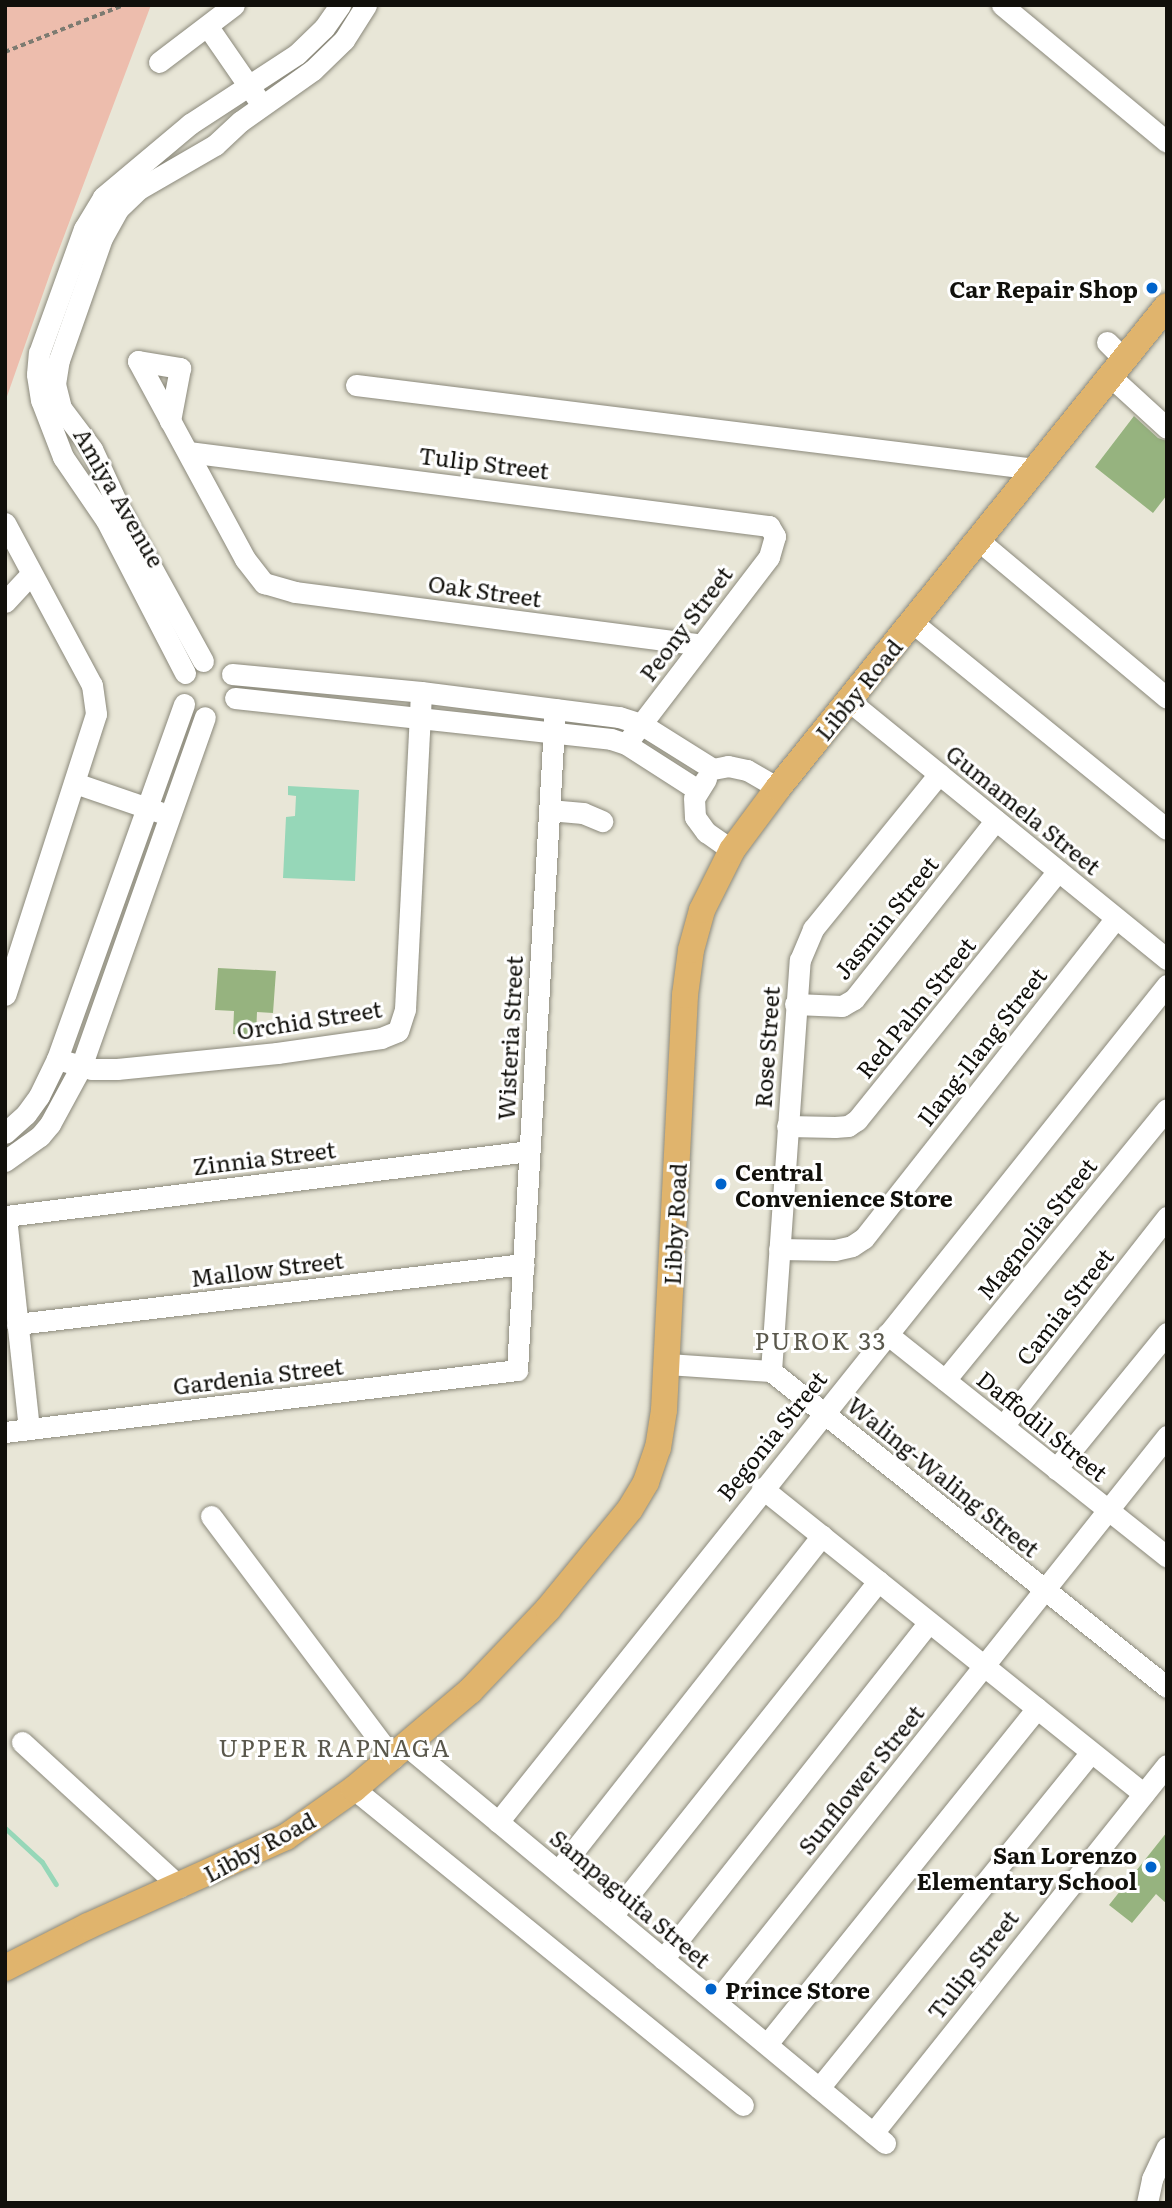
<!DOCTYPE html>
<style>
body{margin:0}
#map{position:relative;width:1172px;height:2208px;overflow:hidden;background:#e8e6d7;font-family:Literata,serif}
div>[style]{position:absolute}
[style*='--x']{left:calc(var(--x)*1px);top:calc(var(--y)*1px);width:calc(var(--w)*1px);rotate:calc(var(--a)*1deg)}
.green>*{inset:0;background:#edbdad}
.water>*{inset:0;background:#96d7b8}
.stream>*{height:5px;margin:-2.5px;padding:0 2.5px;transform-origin:2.5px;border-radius:2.5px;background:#96d7b8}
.building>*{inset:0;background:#96b37f}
.path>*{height:3.5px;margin-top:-1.75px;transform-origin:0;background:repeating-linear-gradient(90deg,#7d7b71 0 5px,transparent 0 8.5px)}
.roads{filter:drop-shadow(0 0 2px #8b897b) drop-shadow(0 0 2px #8b897b)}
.minor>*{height:21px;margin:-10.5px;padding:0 10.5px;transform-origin:10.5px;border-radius:10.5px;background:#fff}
.major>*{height:26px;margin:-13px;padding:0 13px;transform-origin:13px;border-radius:13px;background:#e0b46d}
.dots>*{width:19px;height:19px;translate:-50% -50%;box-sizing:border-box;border:4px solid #fff;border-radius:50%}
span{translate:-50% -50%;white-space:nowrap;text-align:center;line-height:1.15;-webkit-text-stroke:6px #fff;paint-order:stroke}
.poi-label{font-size:23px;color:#11100b;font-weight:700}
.right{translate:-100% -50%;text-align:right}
.left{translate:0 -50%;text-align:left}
.street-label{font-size:23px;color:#11100b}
.neighbourhood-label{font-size:24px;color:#5a584c;letter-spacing:2px}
.frame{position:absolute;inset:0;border:7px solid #11100b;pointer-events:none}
</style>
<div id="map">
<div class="green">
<div style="clip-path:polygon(5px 5px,151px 5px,52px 268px,5px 402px)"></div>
</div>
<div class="water">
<div style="clip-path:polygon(288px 786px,359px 790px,355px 881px,283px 878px,286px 817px,295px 816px,296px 796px,288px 795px)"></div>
</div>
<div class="stream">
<div style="--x:5;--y:1828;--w:50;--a:42.6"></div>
<div style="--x:42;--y:1862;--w:26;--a:58"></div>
</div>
<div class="building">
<div style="clip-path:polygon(1134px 416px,1158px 438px,1167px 441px,1167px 495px,1153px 513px,1095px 467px)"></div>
<div style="clip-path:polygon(218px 968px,276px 971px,273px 1013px,257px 1012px,256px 1036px,233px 1034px,234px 1011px,215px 1010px)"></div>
<div style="clip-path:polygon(1167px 1832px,1167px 1904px,1156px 1894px,1132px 1923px,1109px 1905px)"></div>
</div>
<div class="path">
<div style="--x:5;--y:52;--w:128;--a:-21.6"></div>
</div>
<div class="roads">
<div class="minor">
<div style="--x:1002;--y:5;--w:214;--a:39.7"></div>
<div style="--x:208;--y:27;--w:86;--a:55.4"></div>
<div style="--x:159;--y:62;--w:94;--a:-37.2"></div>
<div style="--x:1107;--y:342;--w:24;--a:45"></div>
<div style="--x:138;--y:361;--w:225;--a:61.6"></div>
<div style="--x:245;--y:559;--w:31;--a:52"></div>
<div style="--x:264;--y:583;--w:32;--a:16"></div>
<div style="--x:295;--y:592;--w:409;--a:7.4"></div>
<div style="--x:138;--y:361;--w:43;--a:9.5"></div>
<div style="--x:180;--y:368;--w:54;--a:100.7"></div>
<div style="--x:1110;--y:376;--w:77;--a:42.4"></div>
<div style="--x:356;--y:385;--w:684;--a:7.05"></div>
<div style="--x:188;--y:452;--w:586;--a:7.26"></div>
<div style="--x:769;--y:526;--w:12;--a:59"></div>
<div style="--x:775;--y:536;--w:22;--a:106"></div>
<div style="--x:769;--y:557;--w:235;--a:127.4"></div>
<div style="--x:5;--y:523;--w:184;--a:61.8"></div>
<div style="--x:92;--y:685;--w:29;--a:82"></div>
<div style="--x:96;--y:714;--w:295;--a:107.9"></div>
<div style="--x:978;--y:540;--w:246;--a:39.9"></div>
<div style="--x:5;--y:602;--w:38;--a:-47"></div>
<div style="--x:912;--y:622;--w:328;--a:39.1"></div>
<div style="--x:203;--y:661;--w:170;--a:-118.8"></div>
<div style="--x:121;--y:512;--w:69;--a:-114.7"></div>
<div style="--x:92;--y:449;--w:51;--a:-127.1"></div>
<div style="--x:61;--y:408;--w:25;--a:-104"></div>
<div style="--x:55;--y:384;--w:24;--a:-81"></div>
<div style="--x:59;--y:360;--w:129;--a:-70.6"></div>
<div style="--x:102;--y:238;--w:33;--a:-61"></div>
<div style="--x:118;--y:209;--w:29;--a:-44"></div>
<div style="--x:139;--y:189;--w:88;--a:-30.1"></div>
<div style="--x:215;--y:145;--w:35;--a:-43"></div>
<div style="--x:241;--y:121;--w:88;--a:-35.3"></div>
<div style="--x:313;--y:70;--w:43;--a:-44.1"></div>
<div style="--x:344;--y:40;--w:41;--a:-57.8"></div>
<div style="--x:185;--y:673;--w:172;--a:-117.3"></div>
<div style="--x:106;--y:520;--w:76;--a:-124.3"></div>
<div style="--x:63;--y:457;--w:61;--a:-111.1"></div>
<div style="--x:41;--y:400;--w:26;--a:-99"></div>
<div style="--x:37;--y:374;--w:21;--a:-85"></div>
<div style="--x:39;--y:353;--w:132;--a:-70.1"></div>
<div style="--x:84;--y:229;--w:37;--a:-59"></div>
<div style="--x:103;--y:197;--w:114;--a:-40"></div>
<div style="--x:190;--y:124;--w:128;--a:-33.2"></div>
<div style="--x:297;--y:54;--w:37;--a:-44"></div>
<div style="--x:324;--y:28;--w:28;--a:-55"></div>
<div style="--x:232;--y:674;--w:190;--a:5.4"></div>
<div style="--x:421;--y:692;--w:200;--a:7.2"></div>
<div style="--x:619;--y:717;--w:23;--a:18"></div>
<div style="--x:641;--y:724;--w:85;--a:32"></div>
<div style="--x:713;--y:769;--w:15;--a:-11"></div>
<div style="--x:728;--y:766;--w:19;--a:12"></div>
<div style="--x:747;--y:770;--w:36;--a:30"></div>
<div style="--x:235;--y:698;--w:378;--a:6.2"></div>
<div style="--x:611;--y:739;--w:16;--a:18"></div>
<div style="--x:626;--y:744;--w:85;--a:32.6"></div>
<div style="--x:848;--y:700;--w:411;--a:39.1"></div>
<div style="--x:706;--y:779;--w:22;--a:122"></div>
<div style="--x:694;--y:798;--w:19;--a:87"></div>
<div style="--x:695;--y:817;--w:19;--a:54"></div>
<div style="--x:706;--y:832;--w:32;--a:35"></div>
<div style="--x:75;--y:783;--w:89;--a:19"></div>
<div style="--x:549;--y:810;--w:34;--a:5"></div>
<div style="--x:583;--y:813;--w:21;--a:23"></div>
<div style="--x:795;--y:1004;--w:47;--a:2.4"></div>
<div style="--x:842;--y:1006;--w:14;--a:-30"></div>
<div style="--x:854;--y:999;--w:228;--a:-51.6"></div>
<div style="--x:57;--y:1059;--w:35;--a:16"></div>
<div style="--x:91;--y:1069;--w:26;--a:0"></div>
<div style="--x:117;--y:1069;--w:161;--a:-5.7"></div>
<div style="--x:277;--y:1053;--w:105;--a:-8.2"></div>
<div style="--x:381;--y:1038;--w:18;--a:-22"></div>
<div style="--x:398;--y:1031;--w:23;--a:-72"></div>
<div style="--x:405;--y:1009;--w:317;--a:-87.1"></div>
<div style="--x:787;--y:1126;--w:48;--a:1.2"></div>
<div style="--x:835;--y:1127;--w:13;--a:-4"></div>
<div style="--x:848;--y:1126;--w:11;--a:-34"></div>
<div style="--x:857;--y:1120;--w:320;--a:-51.1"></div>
<div style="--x:5;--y:1133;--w:28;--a:-42"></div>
<div style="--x:26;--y:1114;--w:22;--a:-54"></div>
<div style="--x:39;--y:1096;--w:41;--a:-64.1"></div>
<div style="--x:57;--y:1059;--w:377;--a:-70.3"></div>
<div style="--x:5;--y:1161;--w:43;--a:-35.5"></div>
<div style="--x:40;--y:1136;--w:16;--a:-50"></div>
<div style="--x:50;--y:1124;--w:65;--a:-61.5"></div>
<div style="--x:81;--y:1067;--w:371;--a:-70.5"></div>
<div style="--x:779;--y:1249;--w:56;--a:1"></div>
<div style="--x:835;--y:1250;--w:17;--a:-13"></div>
<div style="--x:852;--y:1246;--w:14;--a:-34"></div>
<div style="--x:864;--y:1238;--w:407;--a:-51.8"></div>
<div style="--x:17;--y:1324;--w:510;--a:-6.76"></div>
<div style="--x:887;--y:1334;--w:358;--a:38.5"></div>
<div style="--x:667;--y:1364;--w:104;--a:3.9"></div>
<div style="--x:771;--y:1371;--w:507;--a:38.59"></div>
<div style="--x:771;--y:1371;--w:412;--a:-86"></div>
<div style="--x:800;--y:960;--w:34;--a:-67"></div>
<div style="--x:813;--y:929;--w:200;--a:-50.9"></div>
<div style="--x:945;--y:1380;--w:350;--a:-50.7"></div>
<div style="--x:1003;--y:1426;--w:266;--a:-51.9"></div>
<div style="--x:29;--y:1429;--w:214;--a:-96.2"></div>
<div style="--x:6;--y:1216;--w:527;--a:-7.08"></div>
<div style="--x:5;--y:1432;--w:516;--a:-6.9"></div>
<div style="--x:517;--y:1370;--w:662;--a:-86.71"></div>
<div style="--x:1056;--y:1469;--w:176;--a:-50.8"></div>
<div style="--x:762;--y:1488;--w:489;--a:38.7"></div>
<div style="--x:211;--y:1516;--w:303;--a:53.1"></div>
<div style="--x:22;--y:1742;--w:214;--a:42.5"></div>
<div style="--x:408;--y:1747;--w:620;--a:39.7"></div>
<div style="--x:354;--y:1789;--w:501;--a:39.09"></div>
<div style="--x:498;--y:1822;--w:1072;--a:-51.37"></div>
<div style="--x:558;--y:1871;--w:427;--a:-51.8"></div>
<div style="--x:612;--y:1916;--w:428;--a:-51.5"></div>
<div style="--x:663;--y:1959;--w:429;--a:-51.7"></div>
<div style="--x:716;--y:2002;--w:724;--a:-51.45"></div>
<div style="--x:767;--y:2044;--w:431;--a:-51.2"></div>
<div style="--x:819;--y:2088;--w:432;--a:-51"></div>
<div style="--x:873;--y:2133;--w:471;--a:-51.4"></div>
<div style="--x:1147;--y:2203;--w:25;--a:-78"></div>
<div style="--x:1152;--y:2179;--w:35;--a:-65"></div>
</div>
<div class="major">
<div style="--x:5;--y:1968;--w:93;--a:-26.8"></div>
<div style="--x:88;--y:1926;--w:217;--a:-24.2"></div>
<div style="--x:286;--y:1837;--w:83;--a:-35.2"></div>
<div style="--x:354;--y:1789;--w:152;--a:-40.2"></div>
<div style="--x:470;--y:1691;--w:113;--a:-46.4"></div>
<div style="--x:548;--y:1609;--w:129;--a:-50.6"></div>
<div style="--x:630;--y:1509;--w:31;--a:-59"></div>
<div style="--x:646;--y:1482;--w:36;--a:-71"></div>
<div style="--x:658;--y:1448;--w:38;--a:-81"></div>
<div style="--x:664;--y:1410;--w:416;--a:-87.1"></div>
<div style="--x:685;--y:995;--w:45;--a:-82.4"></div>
<div style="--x:691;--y:950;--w:41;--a:-74.6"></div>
<div style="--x:702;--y:910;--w:67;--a:-63.4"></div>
<div style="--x:732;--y:850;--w:77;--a:-53.4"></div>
<div style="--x:778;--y:788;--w:619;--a:-51.09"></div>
</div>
</div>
<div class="dots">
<div style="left:1152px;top:288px;background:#0063cb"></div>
<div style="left:721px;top:1184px;background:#0063cb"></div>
<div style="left:1151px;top:1867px;background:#0063cb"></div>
<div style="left:711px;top:1989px;background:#0063cb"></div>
</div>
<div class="poi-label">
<span class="right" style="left:1138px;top:288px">Car Repair Shop</span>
<span class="left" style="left:735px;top:1184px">Central<br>Convenience Store</span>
<span class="right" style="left:1137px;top:1867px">San Lorenzo<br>Elementary School</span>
<span class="left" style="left:725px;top:1989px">Prince Store</span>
</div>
<div class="street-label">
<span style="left:484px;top:462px;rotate:7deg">Tulip Street</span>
<span style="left:120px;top:497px;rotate:60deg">Amiya Avenue</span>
<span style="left:485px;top:590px;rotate:8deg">Oak Street</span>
<span style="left:685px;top:623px;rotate:-53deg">Peony Street</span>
<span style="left:858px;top:689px;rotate:-51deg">Libby Road</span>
<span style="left:1024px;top:809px;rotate:39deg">Gumamela Street</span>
<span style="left:885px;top:917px;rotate:-51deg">Jasmin Street</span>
<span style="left:915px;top:1007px;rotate:-51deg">Red Palm Street</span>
<span style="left:309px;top:1019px;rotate:-9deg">Orchid Street</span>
<span style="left:509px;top:1038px;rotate:-87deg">Wisteria Street</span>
<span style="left:981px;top:1046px;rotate:-52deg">Ilang-Ilang Street</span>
<span style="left:766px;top:1047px;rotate:-86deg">Rose Street</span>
<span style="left:264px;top:1157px;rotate:-7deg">Zinnia Street</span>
<span style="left:674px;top:1224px;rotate:-87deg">Libby Road</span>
<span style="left:1036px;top:1228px;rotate:-51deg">Magnolia Street</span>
<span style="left:267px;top:1268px;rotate:-7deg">Mallow Street</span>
<span style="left:1064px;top:1306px;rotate:-52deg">Camia Street</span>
<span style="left:258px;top:1375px;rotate:-7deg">Gardenia Street</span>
<span style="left:1043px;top:1425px;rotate:39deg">Daffodil Street</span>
<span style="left:771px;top:1435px;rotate:-51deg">Begonia Street</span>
<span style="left:944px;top:1476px;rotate:39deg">Waling-Waling Street</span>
<span style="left:860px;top:1779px;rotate:-51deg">Sunflower Street</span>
<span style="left:259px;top:1846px;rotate:-28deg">Libby Road</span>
<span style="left:631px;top:1898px;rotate:40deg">Sampaguita Street</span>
<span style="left:972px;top:1964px;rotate:-52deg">Tulip Street</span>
</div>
<div class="neighbourhood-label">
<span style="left:821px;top:1340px">PUROK 33</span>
<span style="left:335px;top:1747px">UPPER RAPNAGA</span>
</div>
<div class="frame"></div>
</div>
